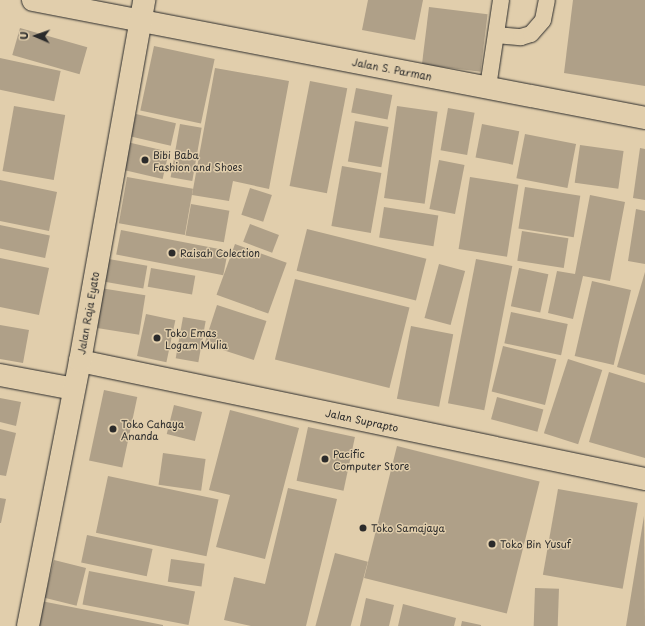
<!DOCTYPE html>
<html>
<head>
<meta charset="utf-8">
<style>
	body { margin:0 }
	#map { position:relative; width:645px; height:626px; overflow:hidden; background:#e1ceac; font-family:"Playpen Sans",sans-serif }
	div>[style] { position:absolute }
	.building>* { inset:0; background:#afa088; transform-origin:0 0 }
	.roads { filter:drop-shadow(0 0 1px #2b2b2b) drop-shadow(0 0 1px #2b2b2b) }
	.lane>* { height:16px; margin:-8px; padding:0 8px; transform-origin:8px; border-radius:8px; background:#e1ceac }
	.street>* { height:22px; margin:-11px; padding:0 11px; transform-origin:11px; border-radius:11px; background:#e1ceac }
	.primary>* { height:22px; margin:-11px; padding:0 11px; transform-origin:11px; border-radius:11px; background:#e1ceac }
	.dots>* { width:11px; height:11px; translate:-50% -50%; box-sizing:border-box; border:2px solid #e1ceac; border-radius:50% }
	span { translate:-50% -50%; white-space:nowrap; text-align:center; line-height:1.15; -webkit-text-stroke:3px #e1ceac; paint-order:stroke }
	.street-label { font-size:10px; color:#2b2b2b }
	.poi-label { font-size:10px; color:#2b2b2b }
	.left { translate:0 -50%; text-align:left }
	.north { position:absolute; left:16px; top:16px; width:40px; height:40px; -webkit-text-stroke:3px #e1ceac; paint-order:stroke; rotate:272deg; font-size:11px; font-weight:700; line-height:16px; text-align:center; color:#2b2b2b }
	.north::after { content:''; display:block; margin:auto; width:14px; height:18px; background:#2b2b2b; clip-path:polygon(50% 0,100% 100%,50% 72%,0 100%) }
</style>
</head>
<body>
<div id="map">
	<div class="building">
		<i style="clip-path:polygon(368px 0,423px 0,415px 40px,362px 30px)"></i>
		<i style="clip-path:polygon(573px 0,645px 0,645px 86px,564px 73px)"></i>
		<i style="left:429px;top:7px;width:59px;height:58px;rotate:7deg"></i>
		<i style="left:20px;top:28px;width:70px;height:28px;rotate:16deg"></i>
		<i style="left:154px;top:46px;width:62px;height:66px;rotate:12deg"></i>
		<i style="left:0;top:58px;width:62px;height:31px;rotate:12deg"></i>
		<i style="clip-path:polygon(215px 68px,289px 81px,269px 189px,233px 181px,229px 201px,192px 195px)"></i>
		<i style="left:310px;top:81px;width:38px;height:107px;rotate:11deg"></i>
		<i style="left:356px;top:88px;width:37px;height:25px;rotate:11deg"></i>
		<i style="left:14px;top:106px;width:52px;height:66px;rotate:10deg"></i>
		<i style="left:397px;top:106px;width:41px;height:93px;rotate:8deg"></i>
		<i style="left:448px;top:108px;width:27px;height:43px;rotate:10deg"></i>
		<i style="left:136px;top:114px;width:41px;height:23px;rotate:13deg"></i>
		<i style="left:355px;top:121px;width:34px;height:41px;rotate:10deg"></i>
		<i style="left:180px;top:124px;width:22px;height:54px;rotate:10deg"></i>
		<i style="left:482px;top:124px;width:38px;height:34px;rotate:11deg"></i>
		<i style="left:525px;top:134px;width:52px;height:45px;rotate:11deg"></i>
		<i style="left:127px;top:142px;width:43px;height:28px;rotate:13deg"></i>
		<i style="left:580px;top:145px;width:44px;height:38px;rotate:8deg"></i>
		<i style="clip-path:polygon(640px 148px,645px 149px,645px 200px,633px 198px)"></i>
		<i style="left:439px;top:160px;width:26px;height:50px;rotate:11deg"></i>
		<i style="left:342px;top:166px;width:40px;height:61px;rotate:10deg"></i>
		<i style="left:127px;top:177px;width:67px;height:47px;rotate:10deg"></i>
		<i style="left:470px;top:177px;width:49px;height:73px;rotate:9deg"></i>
		<i style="clip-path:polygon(0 180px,57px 192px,49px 231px,0 221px)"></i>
		<i style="left:525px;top:187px;width:56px;height:42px;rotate:9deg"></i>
		<i style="left:250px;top:188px;width:23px;height:28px;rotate:18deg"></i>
		<i style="clip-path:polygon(590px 195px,625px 202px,610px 281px,583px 276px,573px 319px,548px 313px,557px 271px,575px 274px)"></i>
		<i style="left:191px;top:204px;width:39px;height:32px;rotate:10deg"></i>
		<i style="left:384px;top:207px;width:55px;height:31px;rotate:9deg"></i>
		<i style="clip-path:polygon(636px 209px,645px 211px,645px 264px,628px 261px)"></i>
		<i style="left:250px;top:224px;width:31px;height:19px;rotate:21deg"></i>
		<i style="left:0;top:225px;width:51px;height:23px;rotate:12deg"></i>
		<i style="left:307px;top:229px;width:123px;height:43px;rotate:14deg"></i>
		<i style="left:121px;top:230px;width:109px;height:25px;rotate:11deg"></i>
		<i style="left:522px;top:231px;width:47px;height:30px;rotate:9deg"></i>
		<i style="left:235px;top:244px;width:55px;height:54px;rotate:20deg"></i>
		<i style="clip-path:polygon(0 258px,49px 268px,39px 315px,0 307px)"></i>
		<i style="left:103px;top:258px;width:45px;height:23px;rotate:10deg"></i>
		<i style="left:476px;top:259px;width:37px;height:147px;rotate:11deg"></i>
		<i style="left:439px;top:264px;width:27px;height:56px;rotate:15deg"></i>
		<i style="left:151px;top:268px;width:45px;height:19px;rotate:10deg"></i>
		<i style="left:519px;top:268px;width:30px;height:39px;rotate:12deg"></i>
		<i style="clip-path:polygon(645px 272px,645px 375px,617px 367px)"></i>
		<i style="left:295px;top:279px;width:118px;height:83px;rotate:14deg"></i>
		<i style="left:592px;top:281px;width:40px;height:77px;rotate:13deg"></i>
		<i style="left:94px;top:287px;width:52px;height:40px;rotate:9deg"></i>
		<i style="left:217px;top:305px;width:52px;height:41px;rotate:18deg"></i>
		<i style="left:511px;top:312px;width:58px;height:32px;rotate:12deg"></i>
		<i style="left:146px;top:314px;width:30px;height:43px;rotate:12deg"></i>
		<i style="left:183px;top:317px;width:23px;height:42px;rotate:10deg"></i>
		<i style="clip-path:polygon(0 325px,29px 330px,23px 363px,0 359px)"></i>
		<i style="left:411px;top:326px;width:43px;height:74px;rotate:11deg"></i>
		<i style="left:503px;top:346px;width:55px;height:47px;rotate:14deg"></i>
		<i style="left:568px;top:359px;width:36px;height:78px;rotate:18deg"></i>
		<i style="clip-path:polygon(609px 372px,645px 383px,645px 458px,589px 442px)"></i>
		<i style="left:104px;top:390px;width:34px;height:72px;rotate:12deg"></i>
		<i style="left:497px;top:397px;width:48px;height:23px;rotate:15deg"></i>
		<i style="clip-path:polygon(0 398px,21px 402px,16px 426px,0 422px)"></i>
		<i style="left:174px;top:405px;width:29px;height:30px;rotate:14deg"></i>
		<i style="clip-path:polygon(230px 410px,299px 428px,265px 559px,216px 547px,230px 495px,209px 490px)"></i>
		<i style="left:308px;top:427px;width:48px;height:55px;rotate:12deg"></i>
		<i style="clip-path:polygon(0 429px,16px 433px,6px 476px,0 475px)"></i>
		<i style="left:397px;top:446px;width:147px;height:136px;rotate:14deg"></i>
		<i style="left:163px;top:453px;width:43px;height:32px;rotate:8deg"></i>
		<i style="left:108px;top:476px;width:113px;height:58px;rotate:12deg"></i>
		<i style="clip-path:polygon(288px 488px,337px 499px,306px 626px,251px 626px,224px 620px,234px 577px,265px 584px)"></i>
		<i style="left:558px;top:489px;width:81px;height:87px;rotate:10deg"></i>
		<i style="clip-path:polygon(0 498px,6px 499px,1px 523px,0 523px)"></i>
		<i style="clip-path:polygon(644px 516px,645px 626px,626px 626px)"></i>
		<i style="left:87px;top:535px;width:67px;height:28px;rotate:12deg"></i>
		<i style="left:335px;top:553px;width:34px;height:76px;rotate:15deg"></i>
		<i style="left:171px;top:559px;width:34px;height:23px;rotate:8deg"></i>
		<i style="left:54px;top:560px;width:33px;height:39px;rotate:14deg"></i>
		<i style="left:89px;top:571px;width:108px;height:34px;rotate:11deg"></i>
		<i style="left:535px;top:588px;width:24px;height:38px;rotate:2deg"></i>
		<i style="clip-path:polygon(366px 598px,394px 605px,389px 626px,360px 626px)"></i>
		<i style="clip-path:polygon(41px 601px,163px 625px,163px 626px,35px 626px)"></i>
		<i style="clip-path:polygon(403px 604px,456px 618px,454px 626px,398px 626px)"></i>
		<i style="clip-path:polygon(462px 621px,481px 625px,481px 626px,461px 626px)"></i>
	</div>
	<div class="roads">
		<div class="lane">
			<i style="left:496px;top:35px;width:25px;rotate:5deg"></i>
			<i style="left:521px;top:37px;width:10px;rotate:-17deg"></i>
			<i style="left:531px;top:34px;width:18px;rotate:-49deg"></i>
			<i style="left:543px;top:20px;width:20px;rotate:-79deg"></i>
			<i style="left:488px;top:87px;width:88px;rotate:-81.5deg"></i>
		</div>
		<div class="street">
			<i style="left:33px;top:0;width:623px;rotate:10.91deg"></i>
			<i style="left:80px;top:361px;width:577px;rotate:11.8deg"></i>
			<i style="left:0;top:375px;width:75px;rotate:10.7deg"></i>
		</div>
		<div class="primary">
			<i style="left:28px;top:626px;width:270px;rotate:-78.9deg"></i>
			<i style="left:80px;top:361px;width:367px;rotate:-79.9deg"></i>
		</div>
	</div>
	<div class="dots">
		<i style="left:145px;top:160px;background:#2b2b2b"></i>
		<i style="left:172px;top:253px;background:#2b2b2b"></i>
		<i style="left:157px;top:338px;background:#2b2b2b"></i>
		<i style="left:113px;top:429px;background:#2b2b2b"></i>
		<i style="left:325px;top:459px;background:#2b2b2b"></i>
		<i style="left:363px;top:528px;background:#2b2b2b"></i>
		<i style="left:492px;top:544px;background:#2b2b2b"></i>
	</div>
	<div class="street-label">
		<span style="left:392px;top:69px;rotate:11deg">Jalan S. Parman</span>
		<span style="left:88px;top:313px;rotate:-80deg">Jalan Raja Eyato</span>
		<span style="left:362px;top:420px;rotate:12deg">Jalan Suprapto</span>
	</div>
	<div class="poi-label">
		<span class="left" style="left:153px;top:160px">Bibi Baba<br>Fashion and Shoes</span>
		<span class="left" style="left:180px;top:253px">Raisah Colection</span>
		<span class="left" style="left:165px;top:338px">Toko Emas<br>Logam Mulia</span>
		<span class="left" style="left:121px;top:429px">Toko Cahaya<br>Ananda</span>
		<span class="left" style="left:333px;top:459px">Pacific<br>Computer Store</span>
		<span class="left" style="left:371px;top:528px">Toko Samajaya</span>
		<span class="left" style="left:500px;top:544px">Toko Bin Yusuf</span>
	</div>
	<div class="north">U</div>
</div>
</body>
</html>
